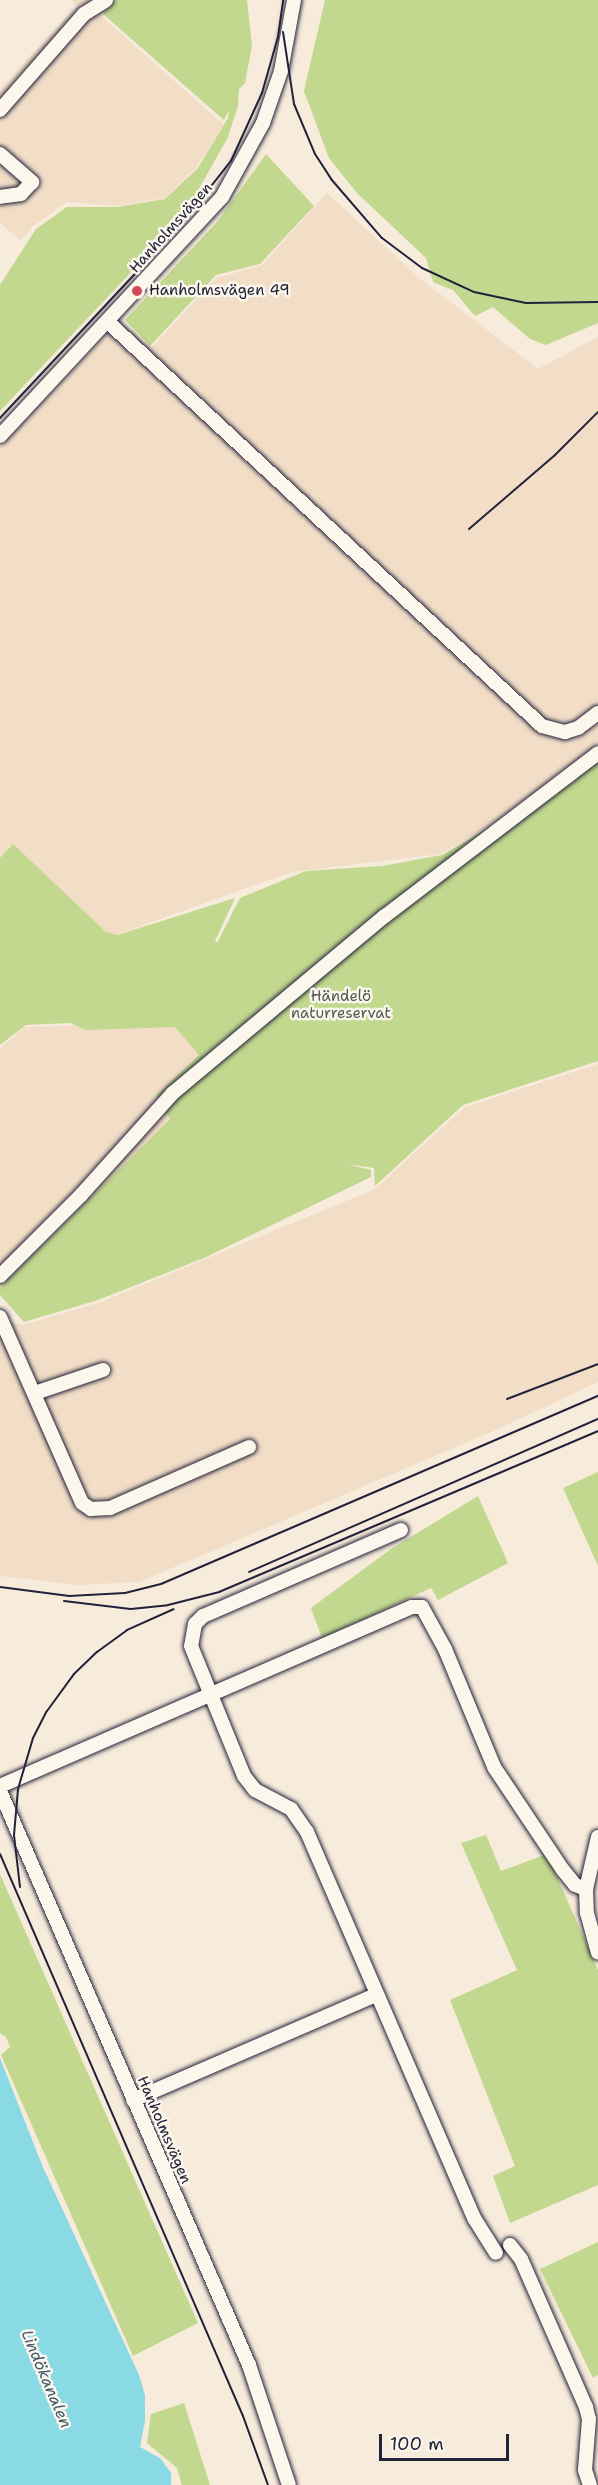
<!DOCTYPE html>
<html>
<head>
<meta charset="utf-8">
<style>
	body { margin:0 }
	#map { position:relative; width:598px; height:2485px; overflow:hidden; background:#f7ebdb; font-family:"Shantell Sans",sans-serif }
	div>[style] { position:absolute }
	.built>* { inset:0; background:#f2ddc7 }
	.green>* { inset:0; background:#c2d88e }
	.water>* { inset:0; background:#8adae6 }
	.roads { filter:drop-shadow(0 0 2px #22223b) drop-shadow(0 0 2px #22223b) }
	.minor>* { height:14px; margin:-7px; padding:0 7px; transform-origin:7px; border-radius:7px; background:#fbf7ec }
	.rail>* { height:2px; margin:-1px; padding:0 1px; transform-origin:1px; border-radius:1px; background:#22223b }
	.dots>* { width:16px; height:16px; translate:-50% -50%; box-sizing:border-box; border:3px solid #fbf7ec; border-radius:50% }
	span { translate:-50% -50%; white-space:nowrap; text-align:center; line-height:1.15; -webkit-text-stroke:5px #fbf7ec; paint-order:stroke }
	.street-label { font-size:15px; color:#22223b }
	.poi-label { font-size:15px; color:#22223b }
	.left { translate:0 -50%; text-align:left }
	.park-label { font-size:15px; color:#525954 }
	.water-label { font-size:16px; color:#41596e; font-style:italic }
	.scale { position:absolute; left:379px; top:2434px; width:130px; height:27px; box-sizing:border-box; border:3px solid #22223b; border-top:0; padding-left:8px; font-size:18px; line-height:21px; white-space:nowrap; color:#22223b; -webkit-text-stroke:4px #fbf7ec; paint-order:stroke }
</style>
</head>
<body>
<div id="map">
	<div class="built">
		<i style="clip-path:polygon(71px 0,114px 0,100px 15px,224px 125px,196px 168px,165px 198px,117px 206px,67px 202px,33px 226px,21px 241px,0 223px,0 90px,77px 6px)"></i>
		<i style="clip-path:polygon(327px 193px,418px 277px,538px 369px,598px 337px,598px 747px,534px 799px,440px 854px,292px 872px,104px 939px,0 869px,0 447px,121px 321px,151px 348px,216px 278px,262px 265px)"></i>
		<i style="clip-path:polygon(177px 1023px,206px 1056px,174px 1119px,0 1293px,0 1048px,25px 1027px)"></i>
		<i style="clip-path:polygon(598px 1064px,598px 1382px,498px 1429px,139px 1582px,78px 1585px,0 1576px,0 1321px,23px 1325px,101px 1302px,375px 1189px,465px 1107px)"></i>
	</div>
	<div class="green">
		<i style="clip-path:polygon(116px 0,247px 0,252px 46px,245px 83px,239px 89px,238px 106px,228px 137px,196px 194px,135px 268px,0 411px,0 285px,36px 229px,67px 207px,117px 207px,165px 199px,198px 168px,228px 118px,229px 110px,224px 120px,103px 14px)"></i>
		<i style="clip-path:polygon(325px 0,598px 0,598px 323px,546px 345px,530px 339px,493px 307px,475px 316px,453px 290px,433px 282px,426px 258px,357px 193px,329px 158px,304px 91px)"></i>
		<i style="clip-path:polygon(266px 154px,314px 206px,260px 264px,216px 275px,150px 346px,125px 320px,217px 222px)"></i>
		<i style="clip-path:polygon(598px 751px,598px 1061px,463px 1105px,375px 1186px,374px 1168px,346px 1164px,371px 1170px,371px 1177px,204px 1258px,98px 1300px,24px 1322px,0 1295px,0 1288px,170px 1119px,156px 1095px,199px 1055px,175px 1027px,86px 1030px,70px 1023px,26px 1025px,0 1045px,0 858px,13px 844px,106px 932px,117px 935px,235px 898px,215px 941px,217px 943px,240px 898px,306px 871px,382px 866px,442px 855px,536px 800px)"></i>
		<i style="clip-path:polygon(598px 1472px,598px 1566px,563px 1488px)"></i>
		<i style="clip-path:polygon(478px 1496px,508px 1563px,438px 1600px,431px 1588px,322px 1638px,311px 1608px,391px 1549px)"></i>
		<i style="clip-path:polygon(486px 1835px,501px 1871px,547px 1854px,598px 1970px,598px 2185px,510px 2223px,493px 2176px,515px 2166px,450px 2000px,517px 1970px,461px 1843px)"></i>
		<i style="clip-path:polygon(0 1874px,198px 2323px,133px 2356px,1px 2055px,10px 2047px,6px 2037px,0 2033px)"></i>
		<i style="clip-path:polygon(598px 2242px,598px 2375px,593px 2378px,540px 2269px)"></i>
		<i style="clip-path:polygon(184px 2403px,210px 2485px,182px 2485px,177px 2468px,147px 2443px,151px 2414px)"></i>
	</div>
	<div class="water">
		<i style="clip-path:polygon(0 2058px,42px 2165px,139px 2375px,145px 2395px,145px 2421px,140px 2447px,160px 2458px,171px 2473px,171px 2485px,0 2485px)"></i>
	</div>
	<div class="roads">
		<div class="minor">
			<i style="left:0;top:110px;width:128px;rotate:-48.8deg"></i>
			<i style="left:84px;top:14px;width:26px;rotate:-32deg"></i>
			<i style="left:0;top:154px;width:43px;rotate:41.2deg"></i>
			<i style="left:32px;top:182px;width:16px;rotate:133deg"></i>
			<i style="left:21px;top:194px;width:21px;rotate:172deg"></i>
			<i style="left:108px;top:322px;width:593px;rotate:42.95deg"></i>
			<i style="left:542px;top:726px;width:24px;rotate:15deg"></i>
			<i style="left:565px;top:732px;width:14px;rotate:-17deg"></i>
			<i style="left:578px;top:728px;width:25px;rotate:-37deg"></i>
			<i style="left:0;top:436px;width:326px;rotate:-47.1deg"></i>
			<i style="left:222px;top:197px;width:85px;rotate:-61deg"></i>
			<i style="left:263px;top:123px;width:55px;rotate:-70.9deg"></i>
			<i style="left:281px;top:71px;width:72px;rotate:-79.6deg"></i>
			<i style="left:0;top:1276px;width:115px;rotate:-45deg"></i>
			<i style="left:81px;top:1195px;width:137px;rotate:-48deg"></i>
			<i style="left:173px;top:1093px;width:276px;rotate:-39.9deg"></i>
			<i style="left:385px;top:916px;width:268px;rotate:-37.4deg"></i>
			<i style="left:0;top:1317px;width:203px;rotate:66.2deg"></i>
			<i style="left:82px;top:1503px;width:11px;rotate:34deg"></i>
			<i style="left:91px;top:1509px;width:19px;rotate:-3deg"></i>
			<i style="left:110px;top:1508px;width:152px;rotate:-23.7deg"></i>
			<i style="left:35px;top:1393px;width:72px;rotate:-18.7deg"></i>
			<i style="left:401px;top:1530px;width:216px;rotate:156.5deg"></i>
			<i style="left:203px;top:1616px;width:11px;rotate:135deg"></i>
			<i style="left:195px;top:1624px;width:22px;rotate:100deg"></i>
			<i style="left:191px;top:1646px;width:140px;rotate:67.8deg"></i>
			<i style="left:244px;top:1776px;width:18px;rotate:52deg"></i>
			<i style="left:255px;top:1790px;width:41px;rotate:27.8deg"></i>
			<i style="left:291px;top:1809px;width:28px;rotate:55deg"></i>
			<i style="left:307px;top:1832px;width:421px;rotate:66.6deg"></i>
			<i style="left:474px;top:2218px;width:41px;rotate:57.8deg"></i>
			<i style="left:0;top:1786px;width:449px;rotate:-23.5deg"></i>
			<i style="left:412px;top:1607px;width:10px"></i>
			<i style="left:422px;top:1607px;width:48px;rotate:61.3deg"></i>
			<i style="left:445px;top:1649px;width:128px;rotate:67.4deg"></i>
			<i style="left:494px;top:1767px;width:124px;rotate:56.2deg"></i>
			<i style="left:563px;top:1870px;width:19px;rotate:51deg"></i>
			<i style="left:575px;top:1885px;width:12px;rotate:20deg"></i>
			<i style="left:0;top:1791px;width:626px;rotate:66.55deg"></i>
			<i style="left:249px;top:2365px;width:126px;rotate:71.6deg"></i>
			<i style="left:598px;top:1837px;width:53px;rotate:103deg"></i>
			<i style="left:586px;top:1889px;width:24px;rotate:88deg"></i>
			<i style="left:587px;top:1913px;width:41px;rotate:74.6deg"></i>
			<i style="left:133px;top:2100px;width:265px;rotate:-23.4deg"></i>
			<i style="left:510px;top:2245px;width:18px;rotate:52deg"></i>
			<i style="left:521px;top:2259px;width:162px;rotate:66.3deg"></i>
			<i style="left:586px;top:2407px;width:12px;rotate:76deg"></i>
			<i style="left:589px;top:2419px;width:51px;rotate:94.5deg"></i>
			<i style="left:585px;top:2470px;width:16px;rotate:72deg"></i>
		</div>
	</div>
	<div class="rail">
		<i style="left:283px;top:32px;width:73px;rotate:81.3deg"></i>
		<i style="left:294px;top:104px;width:54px;rotate:67.2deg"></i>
		<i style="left:315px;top:154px;width:30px;rotate:57deg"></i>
		<i style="left:331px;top:179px;width:78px;rotate:49.2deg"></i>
		<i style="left:382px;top:238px;width:50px;rotate:36.9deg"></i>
		<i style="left:422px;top:268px;width:57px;rotate:24.8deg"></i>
		<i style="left:474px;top:292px;width:53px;rotate:11.9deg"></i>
		<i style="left:526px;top:303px;width:72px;rotate:-0.8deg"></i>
		<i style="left:0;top:418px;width:262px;rotate:-46.9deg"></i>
		<i style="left:179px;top:227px;width:84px;rotate:-51.8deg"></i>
		<i style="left:231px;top:161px;width:75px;rotate:-65.5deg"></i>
		<i style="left:262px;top:93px;width:58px;rotate:-74.1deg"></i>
		<i style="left:278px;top:37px;width:37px;rotate:-82deg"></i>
		<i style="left:469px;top:529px;width:112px;rotate:-40.7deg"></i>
		<i style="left:554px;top:456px;width:62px;rotate:-45deg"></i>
		<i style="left:507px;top:1399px;width:97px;rotate:-21deg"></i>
		<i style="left:249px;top:1572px;width:381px;rotate:-23.7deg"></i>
		<i style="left:0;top:1587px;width:70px;rotate:7.4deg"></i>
		<i style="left:69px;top:1596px;width:56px;rotate:-3.1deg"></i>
		<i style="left:125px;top:1593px;width:37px;rotate:-14deg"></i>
		<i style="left:161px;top:1584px;width:476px;rotate:-23.3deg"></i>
		<i style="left:64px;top:1601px;width:67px;rotate:6.8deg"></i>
		<i style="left:131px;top:1609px;width:37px;rotate:-6deg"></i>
		<i style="left:168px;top:1605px;width:53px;rotate:-14.3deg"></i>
		<i style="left:219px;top:1592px;width:412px;rotate:-23deg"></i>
		<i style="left:0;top:1854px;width:612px;rotate:66.62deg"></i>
		<i style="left:243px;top:2416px;width:73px;rotate:70.1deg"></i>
		<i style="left:20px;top:1887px;width:52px;rotate:-96.6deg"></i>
		<i style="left:14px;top:1835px;width:46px;rotate:-85deg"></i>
		<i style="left:18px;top:1789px;width:53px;rotate:-73.6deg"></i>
		<i style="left:33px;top:1738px;width:30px;rotate:-63deg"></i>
		<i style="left:47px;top:1711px;width:46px;rotate:-53.9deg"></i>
		<i style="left:74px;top:1674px;width:32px;rotate:-44deg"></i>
		<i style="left:97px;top:1652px;width:37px;rotate:-36deg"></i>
		<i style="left:127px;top:1630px;width:51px;rotate:-24.1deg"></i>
	</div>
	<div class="dots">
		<i style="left:137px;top:291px;background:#d1495b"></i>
	</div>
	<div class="street-label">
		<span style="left:171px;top:228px;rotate:-48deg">Hanholmsvägen</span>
		<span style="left:164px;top:2130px;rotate:67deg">Hanholmsvägen</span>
	</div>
	<div class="poi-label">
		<span class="left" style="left:149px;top:291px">Hanholmsvägen 49</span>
	</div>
	<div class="park-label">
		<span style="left:341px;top:1005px">Händelö<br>naturreservat</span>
	</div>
	<div class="water-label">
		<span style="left:46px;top:2379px;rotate:67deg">Lindökanalen</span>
	</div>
	<div class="scale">100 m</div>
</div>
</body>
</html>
